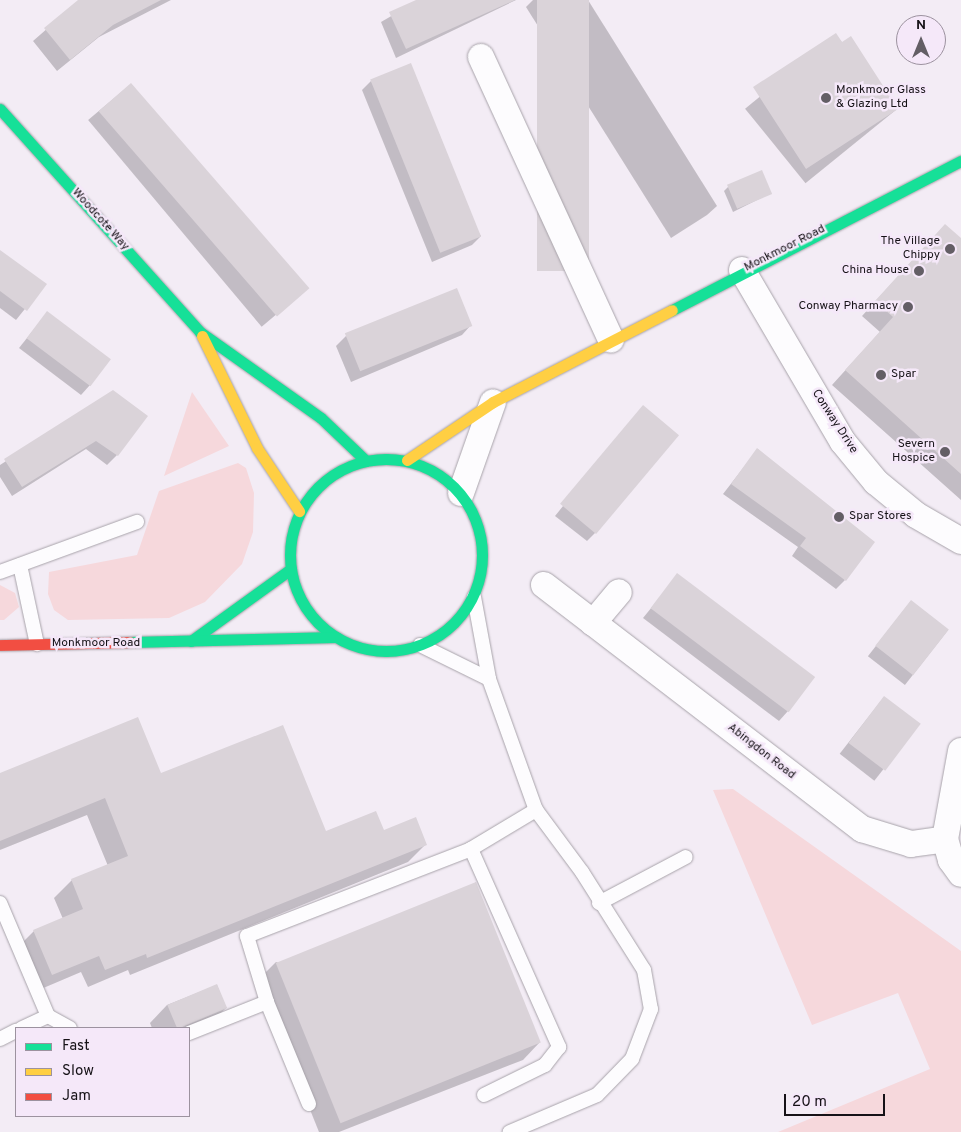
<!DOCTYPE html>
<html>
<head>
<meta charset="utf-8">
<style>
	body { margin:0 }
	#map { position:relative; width:961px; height:1132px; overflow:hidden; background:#f3ecf5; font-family:Overpass,sans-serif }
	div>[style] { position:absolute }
	.green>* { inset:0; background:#f6d8dc }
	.shadow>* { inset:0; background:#0003; transform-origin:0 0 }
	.building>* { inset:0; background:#dad3d9; transform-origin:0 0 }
	.roads { filter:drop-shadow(0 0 1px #a8a3aa) drop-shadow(0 0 1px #a8a3aa) }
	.lane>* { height:14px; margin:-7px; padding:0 7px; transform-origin:7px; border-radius:7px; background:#fdfcfe }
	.street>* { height:26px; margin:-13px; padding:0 13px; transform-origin:13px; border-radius:13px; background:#fdfcfe }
	.fast>* { height:11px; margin:-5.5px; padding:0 5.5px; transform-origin:5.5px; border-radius:5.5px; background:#16e098 }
	.fast>.ring { margin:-5.5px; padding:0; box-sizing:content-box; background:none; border:11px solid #16e098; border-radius:50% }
	.slow>* { height:11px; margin:-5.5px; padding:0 5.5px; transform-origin:5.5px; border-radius:5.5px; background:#ffcf43 }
	.jam>* { height:11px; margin:-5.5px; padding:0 5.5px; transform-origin:5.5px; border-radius:5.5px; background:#f24e42 }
	.dots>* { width:14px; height:14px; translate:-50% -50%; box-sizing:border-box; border:2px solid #f5e8f9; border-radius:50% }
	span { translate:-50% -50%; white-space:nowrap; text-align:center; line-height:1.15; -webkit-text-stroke:5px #f5e8f9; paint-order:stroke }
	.poi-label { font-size:12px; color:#161217 }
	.left { translate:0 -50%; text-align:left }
	.right { translate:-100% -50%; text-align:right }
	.street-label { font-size:12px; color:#161217 }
	.legend { position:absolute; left:15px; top:1027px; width:175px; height:90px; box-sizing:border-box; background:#f5e8f9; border:1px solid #9c929f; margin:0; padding:6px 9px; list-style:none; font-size:15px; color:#161217 }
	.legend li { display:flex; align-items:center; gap:10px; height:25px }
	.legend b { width:25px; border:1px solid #9c929f }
	.north { position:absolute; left:896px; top:15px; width:50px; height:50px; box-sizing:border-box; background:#f5e8f9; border:1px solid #9c929f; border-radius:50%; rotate:0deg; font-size:14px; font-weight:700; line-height:20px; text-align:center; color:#161217 }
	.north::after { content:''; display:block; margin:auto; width:18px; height:22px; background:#635e65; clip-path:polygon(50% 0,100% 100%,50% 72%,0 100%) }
	.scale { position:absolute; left:784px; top:1094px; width:101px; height:22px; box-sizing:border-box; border:2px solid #161217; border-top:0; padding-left:6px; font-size:15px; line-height:18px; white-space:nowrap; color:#161217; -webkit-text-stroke:4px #f5e8f9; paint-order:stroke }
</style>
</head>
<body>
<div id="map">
	<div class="green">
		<i style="clip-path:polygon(192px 392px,229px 446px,164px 476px)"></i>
		<i style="clip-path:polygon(238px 463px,246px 468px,254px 493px,253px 532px,242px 564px,205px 602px,169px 618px,68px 620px,54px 610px,48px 594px,49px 572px,137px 555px,159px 491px)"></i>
		<i style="clip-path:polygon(0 585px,15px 593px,19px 607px,4px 620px,0 620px)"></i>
		<i style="clip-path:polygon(733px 789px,961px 951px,961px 1132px,778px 1132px,930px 1069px,898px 993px,812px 1025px,713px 790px)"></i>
	</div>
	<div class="shadow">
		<i style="clip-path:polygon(80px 0,171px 0,99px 37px,57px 71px,33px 41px)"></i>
		<i style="clip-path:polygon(419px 0,516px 0,396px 58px,381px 22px)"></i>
		<i style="clip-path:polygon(533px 0,588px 0,717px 206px,707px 215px,671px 238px,526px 7px)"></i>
		<i style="left:836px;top:35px;width:96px;height:117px;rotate:51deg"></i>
		<i style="clip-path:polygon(371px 81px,481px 236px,472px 245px,432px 262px,362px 90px)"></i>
		<i style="left:131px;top:84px;width:270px;height:56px;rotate:50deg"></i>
		<i style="clip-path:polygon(728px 187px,771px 193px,733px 212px,724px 191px)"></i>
		<i style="clip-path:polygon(945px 225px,961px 240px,961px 500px,832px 385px,880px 332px,862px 316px)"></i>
		<i style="clip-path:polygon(0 251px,45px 284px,16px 320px,0 308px)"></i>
		<i style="clip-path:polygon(47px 313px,90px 385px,81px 395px,19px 348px)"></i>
		<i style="clip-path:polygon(471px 325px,462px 335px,351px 382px,336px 346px,346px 336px)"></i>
		<i style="clip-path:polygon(113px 392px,146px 416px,117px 455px,107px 465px,86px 449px,12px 496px,0 477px,0 465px)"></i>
		<i style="clip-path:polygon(643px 407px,596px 532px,587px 541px,555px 516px)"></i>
		<i style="clip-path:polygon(758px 449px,845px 580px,836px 589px,792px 556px,798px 547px,723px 494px)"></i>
		<i style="clip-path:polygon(678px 575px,788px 711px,779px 721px,643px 618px)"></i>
		<i style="left:911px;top:601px;width:47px;height:70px;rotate:38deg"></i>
		<i style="left:884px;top:697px;width:44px;height:72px;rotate:38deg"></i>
		<i style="clip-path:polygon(0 775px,161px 775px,326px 833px,383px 831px,426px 844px,408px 862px,130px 975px,128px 970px,88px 987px,81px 972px,34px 992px,17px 948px,34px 931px,63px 919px,54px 898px,72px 880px,108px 866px,87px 815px,0 850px)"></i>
		<i style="clip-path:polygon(276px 962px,540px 1042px,523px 1060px,339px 1132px,319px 1132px,258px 980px)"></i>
		<i style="clip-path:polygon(217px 985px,226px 1008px,208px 1026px,152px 1028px,150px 1023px,167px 1005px)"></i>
	</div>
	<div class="building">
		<i style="clip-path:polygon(78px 0,161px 0,113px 25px,70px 60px,44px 28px)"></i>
		<i style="clip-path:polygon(416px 0,515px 0,406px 49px,389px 12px)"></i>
		<i style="left:537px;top:0;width:52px;height:271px"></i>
		<i style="clip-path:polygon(836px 33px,842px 42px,851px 36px,898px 109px,806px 169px,753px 87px)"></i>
		<i style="left:411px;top:63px;width:187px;height:44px;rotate:68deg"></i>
		<i style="left:131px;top:83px;width:272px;height:43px;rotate:49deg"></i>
		<i style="left:762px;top:170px;width:26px;height:38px;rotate:67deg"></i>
		<i style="clip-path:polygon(945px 224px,961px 238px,961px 474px,845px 370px,893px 317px,875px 301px)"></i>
		<i style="clip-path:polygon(0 250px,47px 284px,27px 311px,0 291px)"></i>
		<i style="left:457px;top:288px;width:41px;height:121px;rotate:68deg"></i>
		<i style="left:47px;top:311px;width:80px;height:34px;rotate:37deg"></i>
		<i style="clip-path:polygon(113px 390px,148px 416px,118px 456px,96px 441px,22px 487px,4px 459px)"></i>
		<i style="left:643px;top:405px;width:47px;height:129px;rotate:40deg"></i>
		<i style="clip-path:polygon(757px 448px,875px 542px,846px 581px,800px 546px,806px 538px,731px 484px)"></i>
		<i style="left:677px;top:573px;width:173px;height:44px;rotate:37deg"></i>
		<i style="left:911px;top:600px;width:48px;height:58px;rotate:38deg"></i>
		<i style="left:884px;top:696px;width:46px;height:59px;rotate:37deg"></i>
		<i style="clip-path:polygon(138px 717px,161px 773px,283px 725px,326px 831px,376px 811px,384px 830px,416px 817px,427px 845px,147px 958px,146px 954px,105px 970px,99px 956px,52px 975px,33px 930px,83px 909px,71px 879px,128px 856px,105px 798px,0 841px,0 773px)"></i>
		<i style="left:476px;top:882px;width:173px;height:216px;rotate:68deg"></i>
		<i style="left:217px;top:984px;width:26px;height:54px;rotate:67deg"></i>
	</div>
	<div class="roads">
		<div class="lane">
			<i style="left:20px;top:565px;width:81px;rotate:77.9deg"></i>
			<i style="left:0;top:572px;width:146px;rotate:-20.1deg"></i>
			<i style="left:474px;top:597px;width:83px;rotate:79.6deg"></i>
			<i style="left:489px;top:679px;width:139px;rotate:70.3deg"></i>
			<i style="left:536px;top:810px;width:77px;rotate:53.4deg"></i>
			<i style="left:582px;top:872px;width:116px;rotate:57.7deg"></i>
			<i style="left:644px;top:970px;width:40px;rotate:80deg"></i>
			<i style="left:651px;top:1009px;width:53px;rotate:110.8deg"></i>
			<i style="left:632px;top:1059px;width:50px;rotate:134.2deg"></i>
			<i style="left:597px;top:1095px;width:95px;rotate:157deg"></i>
			<i style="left:420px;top:645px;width:77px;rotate:26.2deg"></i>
			<i style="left:471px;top:849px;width:217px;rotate:66deg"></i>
			<i style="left:559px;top:1047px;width:23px;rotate:128deg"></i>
			<i style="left:545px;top:1065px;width:68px;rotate:153.8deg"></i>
			<i style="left:0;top:903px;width:123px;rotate:67deg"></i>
			<i style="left:48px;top:1016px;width:29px;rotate:155deg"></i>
			<i style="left:599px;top:903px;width:98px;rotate:-27.9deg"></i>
			<i style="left:48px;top:1016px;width:25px;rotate:29deg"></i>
			<i style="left:189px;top:1033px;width:84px;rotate:-21.7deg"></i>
			<i style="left:0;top:1039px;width:18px;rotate:-27deg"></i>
			<i style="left:309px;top:1104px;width:110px;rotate:-112.4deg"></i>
			<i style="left:267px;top:1002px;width:69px;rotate:-106.9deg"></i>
			<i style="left:247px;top:936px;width:240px;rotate:-21.2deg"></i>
			<i style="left:471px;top:849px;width:76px;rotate:-31deg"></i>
		</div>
		<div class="street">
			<i style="left:481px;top:57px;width:311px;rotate:65.3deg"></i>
			<i style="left:742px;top:270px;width:199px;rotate:59.6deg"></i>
			<i style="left:843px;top:442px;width:52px;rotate:50.5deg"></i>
			<i style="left:876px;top:482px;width:52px;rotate:39.5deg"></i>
			<i style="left:916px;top:515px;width:52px;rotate:30deg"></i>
			<i style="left:461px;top:493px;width:96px;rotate:-70.6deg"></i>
			<i style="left:544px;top:585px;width:401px;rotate:37.5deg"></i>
			<i style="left:862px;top:829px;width:51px;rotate:17deg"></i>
			<i style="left:911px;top:844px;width:34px;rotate:-8deg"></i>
			<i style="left:593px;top:623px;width:40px;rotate:-50deg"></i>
			<i style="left:961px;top:751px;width:89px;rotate:100.3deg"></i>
			<i style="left:945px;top:839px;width:22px;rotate:74deg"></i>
			<i style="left:951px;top:860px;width:17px;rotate:54deg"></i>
		</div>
		<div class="fast">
			<i style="left:0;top:109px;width:300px;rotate:48.1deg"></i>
			<i style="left:200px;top:332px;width:148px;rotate:35.4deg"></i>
			<i style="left:321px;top:418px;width:62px;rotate:43.7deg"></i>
			<i style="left:672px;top:310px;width:325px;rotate:-27.3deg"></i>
			<i class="ring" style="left:290px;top:459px;width:181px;height:181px"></i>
			<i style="left:191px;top:641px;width:123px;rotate:-35.8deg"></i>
			<i style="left:130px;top:642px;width:206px;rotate:-1.4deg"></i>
		</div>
		<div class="slow">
			<i style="left:202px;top:336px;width:125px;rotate:63.8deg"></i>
			<i style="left:257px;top:448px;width:76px;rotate:56.3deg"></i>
			<i style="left:407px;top:460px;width:104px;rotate:-34deg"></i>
			<i style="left:493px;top:402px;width:201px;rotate:-27.2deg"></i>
		</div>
		<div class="jam">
			<i style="left:0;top:645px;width:130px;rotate:-1.3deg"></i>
		</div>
	</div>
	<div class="dots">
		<i style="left:826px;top:98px;background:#635e65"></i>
		<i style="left:950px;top:249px;background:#635e65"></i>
		<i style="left:919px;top:271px;background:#635e65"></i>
		<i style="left:908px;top:307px;background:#635e65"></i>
		<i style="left:881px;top:375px;background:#635e65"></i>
		<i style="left:945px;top:452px;background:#635e65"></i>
		<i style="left:839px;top:517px;background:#635e65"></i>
	</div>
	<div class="poi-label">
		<span class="left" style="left:836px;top:98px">Monkmoor Glass<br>&amp; Glazing Ltd</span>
		<span class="right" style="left:940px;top:249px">The Village<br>Chippy</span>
		<span class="right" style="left:909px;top:271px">China House</span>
		<span class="right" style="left:898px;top:307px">Conway Pharmacy</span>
		<span class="left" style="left:891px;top:375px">Spar</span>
		<span class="right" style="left:935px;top:452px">Severn<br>Hospice</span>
		<span class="left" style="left:849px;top:517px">Spar Stores</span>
	</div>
	<div class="street-label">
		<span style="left:100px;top:220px;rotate:48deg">Woodcote Way</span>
		<span style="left:785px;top:249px;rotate:-27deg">Monkmoor Road</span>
		<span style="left:834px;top:422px;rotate:57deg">Conway Drive</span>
		<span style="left:96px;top:644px">Monkmoor Road</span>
		<span style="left:761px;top:752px;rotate:38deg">Abingdon Road</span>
	</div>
	<ul class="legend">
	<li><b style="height:6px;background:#16e098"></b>Fast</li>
	<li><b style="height:6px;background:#ffcf43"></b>Slow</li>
	<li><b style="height:6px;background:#f24e42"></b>Jam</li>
	</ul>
	<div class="north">N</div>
	<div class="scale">20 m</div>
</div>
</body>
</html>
